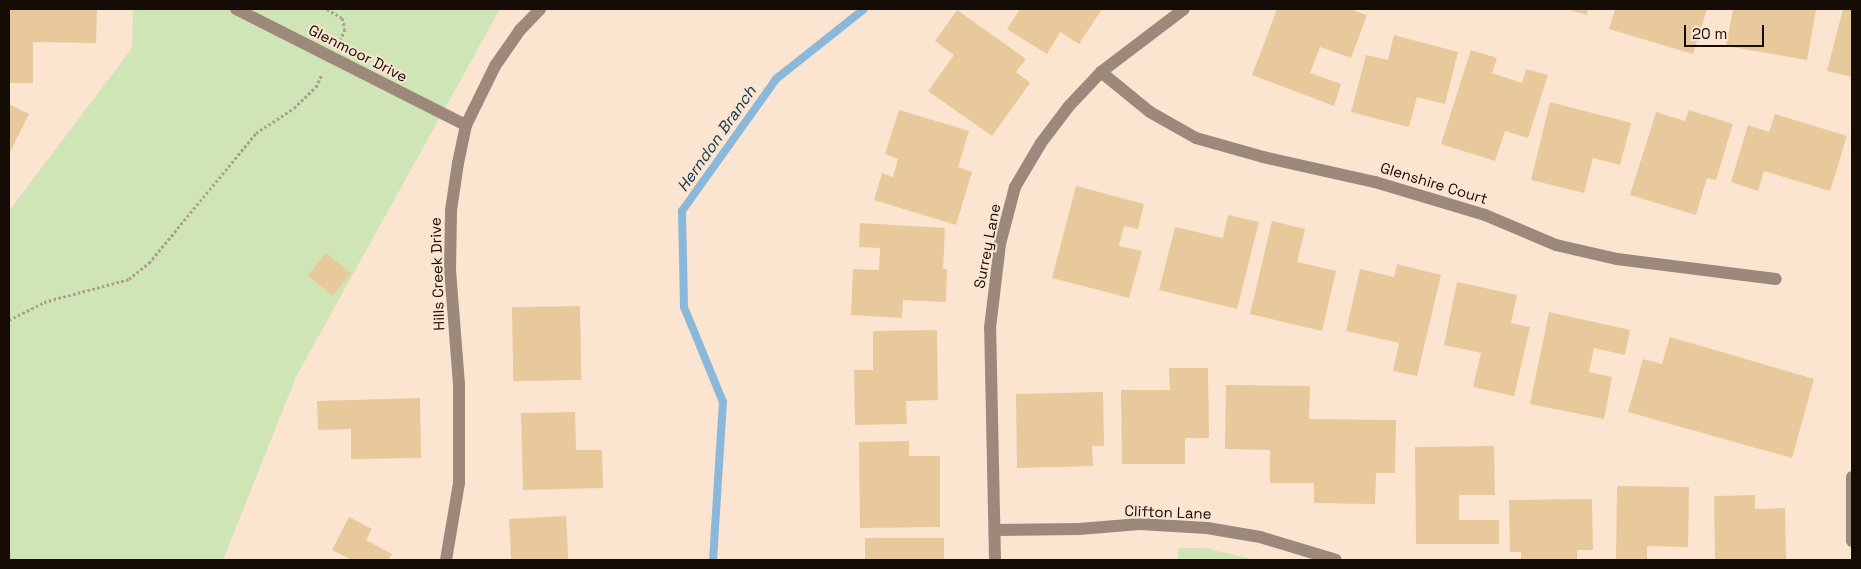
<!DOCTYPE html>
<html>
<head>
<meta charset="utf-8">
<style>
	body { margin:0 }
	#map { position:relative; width:1861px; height:569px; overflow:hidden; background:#fbe5d1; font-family:"Space Grotesk",sans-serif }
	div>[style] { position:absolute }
	.green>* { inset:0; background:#cfe5b5 }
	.stream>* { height:8px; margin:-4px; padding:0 4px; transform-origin:4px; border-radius:4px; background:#8ab8da }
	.building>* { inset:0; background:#e7c99b; transform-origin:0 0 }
	.path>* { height:3px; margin-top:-1.5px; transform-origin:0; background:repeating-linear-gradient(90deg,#ae9c8c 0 2.5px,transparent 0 5px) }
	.minor>* { height:12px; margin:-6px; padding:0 6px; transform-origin:6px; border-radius:6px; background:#9d897b }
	span { translate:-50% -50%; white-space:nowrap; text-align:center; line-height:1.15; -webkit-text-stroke:4px #fbe5d1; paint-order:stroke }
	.street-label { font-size:15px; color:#150c05 }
	.water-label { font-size:16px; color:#10364e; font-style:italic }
	.frame { position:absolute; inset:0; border:10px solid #150c05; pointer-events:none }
	.scale { position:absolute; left:1684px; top:25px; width:80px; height:22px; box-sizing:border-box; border:2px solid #150c05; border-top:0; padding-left:6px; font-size:15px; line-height:18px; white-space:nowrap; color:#150c05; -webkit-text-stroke:4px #fbe5d1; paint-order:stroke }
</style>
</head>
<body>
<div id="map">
	<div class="green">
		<i style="clip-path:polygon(133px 9px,500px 9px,296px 377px,223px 560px,9px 560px,9px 211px,132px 48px)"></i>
		<i style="clip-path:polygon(1178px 548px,1205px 548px,1256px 560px,1178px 560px)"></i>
	</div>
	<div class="stream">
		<i style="left:713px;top:560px;width:158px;rotate:-86.4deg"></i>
		<i style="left:723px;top:402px;width:103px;rotate:-112.3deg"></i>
		<i style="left:684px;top:307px;width:96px;rotate:-91.2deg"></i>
		<i style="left:682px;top:211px;width:162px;rotate:-54.5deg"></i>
		<i style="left:776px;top:79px;width:112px;rotate:-38.5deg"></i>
	</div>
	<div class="building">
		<i style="clip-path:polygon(9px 9px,97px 9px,96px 43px,33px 42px,33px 83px,9px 83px)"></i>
		<i style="clip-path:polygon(1020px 9px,1102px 9px,1079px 44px,1060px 32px,1047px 54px,1007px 29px)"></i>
		<i style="clip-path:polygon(1277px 9px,1349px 9px,1367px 15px,1351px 58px,1320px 47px,1310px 73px,1341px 84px,1334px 106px,1252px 75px)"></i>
		<i style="clip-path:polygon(1566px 9px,1588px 9px,1587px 15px)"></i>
		<i style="clip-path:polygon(1615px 9px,1707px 9px,1693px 54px,1609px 29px)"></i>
		<i style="clip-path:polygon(1733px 9px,1816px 10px,1807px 60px,1726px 46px)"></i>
		<i style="clip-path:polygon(1843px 9px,1852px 9px,1852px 77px,1827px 71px)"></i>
		<i style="clip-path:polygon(957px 10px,1026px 59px,1016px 72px,1030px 83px,992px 136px,928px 91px,954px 55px,935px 41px)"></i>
		<i style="clip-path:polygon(1394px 35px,1458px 52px,1445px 104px,1417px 97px,1409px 127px,1351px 112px,1366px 55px,1388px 60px)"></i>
		<i style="clip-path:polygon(1471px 50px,1497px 58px,1492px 73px,1522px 83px,1526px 69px,1548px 75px,1528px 138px,1505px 131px,1495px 161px,1441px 144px)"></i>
		<i style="clip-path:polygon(1550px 102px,1631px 123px,1620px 165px,1593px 158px,1584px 193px,1531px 180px)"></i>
		<i style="clip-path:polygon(9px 104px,29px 114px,9px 154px)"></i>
		<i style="clip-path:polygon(899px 110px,969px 131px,958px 167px,972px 172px,956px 225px,874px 200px,882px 173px,893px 177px,898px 159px,885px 154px)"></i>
		<i style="clip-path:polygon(1689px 110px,1733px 124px,1716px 180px,1707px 178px,1696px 215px,1630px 195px,1656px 112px,1685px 121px)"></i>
		<i style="clip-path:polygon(1775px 114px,1847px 136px,1830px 191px,1764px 171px,1758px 191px,1731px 182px,1748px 125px,1769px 132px)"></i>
		<i style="clip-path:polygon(1076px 186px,1144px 204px,1138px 229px,1124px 226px,1119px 246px,1142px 251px,1129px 298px,1052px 278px)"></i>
		<i style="clip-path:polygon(1228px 215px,1259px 222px,1237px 309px,1159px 290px,1175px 227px,1223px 238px)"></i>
		<i style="clip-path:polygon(1272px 221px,1305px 229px,1297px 262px,1336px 271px,1322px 331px,1250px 314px)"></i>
		<i style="clip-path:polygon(860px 223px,945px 228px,943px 269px,947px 269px,946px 302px,903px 300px,902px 318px,851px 315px,853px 269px,879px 270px,880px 248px,859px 247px)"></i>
		<i style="left:326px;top:253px;width:32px;height:29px;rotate:39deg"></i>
		<i style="clip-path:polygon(1397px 264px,1441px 275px,1417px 376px,1393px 371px,1399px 343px,1346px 331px,1360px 269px,1394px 277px)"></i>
		<i style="clip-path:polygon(1457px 282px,1517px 295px,1511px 323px,1530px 327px,1514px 396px,1473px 387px,1481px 353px,1444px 345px)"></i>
		<i style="left:580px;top:306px;width:74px;height:68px;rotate:89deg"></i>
		<i style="clip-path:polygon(1549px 312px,1630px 330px,1625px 355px,1594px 348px,1589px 372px,1612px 377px,1604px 419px,1530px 404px)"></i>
		<i style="clip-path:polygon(937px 330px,938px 400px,906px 401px,907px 424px,855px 425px,854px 370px,873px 370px,873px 331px)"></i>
		<i style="clip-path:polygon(1670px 337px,1814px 379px,1792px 458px,1628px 412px,1643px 359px,1662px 364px)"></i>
		<i style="clip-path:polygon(1169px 368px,1208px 368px,1209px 438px,1185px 438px,1185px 464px,1122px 464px,1121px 390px,1170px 390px)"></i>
		<i style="clip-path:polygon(1226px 385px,1310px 386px,1309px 419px,1396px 420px,1395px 473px,1376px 473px,1375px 504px,1314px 503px,1314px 483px,1270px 483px,1270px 450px,1225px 449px)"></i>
		<i style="clip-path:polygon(1103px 392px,1104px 446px,1092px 446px,1093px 466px,1017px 468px,1016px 394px)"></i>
		<i style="clip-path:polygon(420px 398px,421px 458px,351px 459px,351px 429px,318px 430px,317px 401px)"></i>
		<i style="clip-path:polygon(575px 412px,576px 450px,602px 450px,603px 488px,523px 490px,521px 413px)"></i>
		<i style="clip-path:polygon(909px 441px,909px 456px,940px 456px,940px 527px,860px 528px,859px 442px)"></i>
		<i style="clip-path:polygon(1494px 446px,1495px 495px,1459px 495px,1459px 520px,1499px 520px,1499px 544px,1416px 544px,1415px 447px)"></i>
		<i style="clip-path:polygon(1617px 486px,1689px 487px,1688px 547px,1647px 546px,1647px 560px,1616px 560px)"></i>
		<i style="clip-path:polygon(1755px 495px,1755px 509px,1785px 508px,1786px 560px,1715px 560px,1714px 496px)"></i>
		<i style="clip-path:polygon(1592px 499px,1593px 550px,1577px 550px,1577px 560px,1521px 560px,1521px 552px,1510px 552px,1509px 500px)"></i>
		<i style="left:566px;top:516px;width:44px;height:57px;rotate:87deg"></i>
		<i style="clip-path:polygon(349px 517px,372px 529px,366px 540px,392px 554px,388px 560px,352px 560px,332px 550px)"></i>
		<i style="left:944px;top:538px;width:22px;height:79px;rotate:90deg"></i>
	</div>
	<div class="path">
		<i style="left:327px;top:9px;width:17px;rotate:31deg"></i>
		<i style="left:342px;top:18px;width:11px;rotate:75deg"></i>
		<i style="left:345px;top:29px;width:12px;rotate:114deg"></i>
		<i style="left:9px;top:320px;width:39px;rotate:-27deg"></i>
		<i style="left:44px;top:302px;width:88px;rotate:-15.1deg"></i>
		<i style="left:129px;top:279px;width:26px;rotate:-39deg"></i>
		<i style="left:149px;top:263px;width:168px;rotate:-50.5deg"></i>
		<i style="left:256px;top:133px;width:45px;rotate:-33.3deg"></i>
		<i style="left:294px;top:108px;width:30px;rotate:-44deg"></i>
		<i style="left:316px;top:87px;width:14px;rotate:-65deg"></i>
	</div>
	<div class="minor">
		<i style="left:236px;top:9px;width:258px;rotate:26.8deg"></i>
		<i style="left:1101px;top:72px;width:63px;rotate:39.2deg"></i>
		<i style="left:1150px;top:112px;width:53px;rotate:29.5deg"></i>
		<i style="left:1196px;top:138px;width:70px;rotate:15.8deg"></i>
		<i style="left:1263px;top:157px;width:115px;rotate:12.6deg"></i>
		<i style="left:1375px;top:182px;width:115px;rotate:16.7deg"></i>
		<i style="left:1485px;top:215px;width:77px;rotate:22.9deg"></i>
		<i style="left:1556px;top:245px;width:63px;rotate:12.9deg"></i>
		<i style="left:1617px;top:259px;width:160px;rotate:7.2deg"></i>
		<i style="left:1852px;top:477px;width:64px;rotate:90deg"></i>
		<i style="left:995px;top:530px;width:84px;rotate:-0.7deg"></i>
		<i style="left:1079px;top:529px;width:61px;rotate:-4.7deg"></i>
		<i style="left:1140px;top:524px;width:67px;rotate:3.4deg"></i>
		<i style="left:1207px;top:528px;width:54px;rotate:9.6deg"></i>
		<i style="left:1260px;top:537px;width:79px;rotate:16.8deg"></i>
		<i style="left:446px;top:560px;width:78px;rotate:-80.4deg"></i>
		<i style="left:459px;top:483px;width:99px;rotate:-90deg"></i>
		<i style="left:459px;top:384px;width:114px;rotate:-94.5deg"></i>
		<i style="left:450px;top:270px;width:60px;rotate:-89deg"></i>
		<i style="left:451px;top:210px;width:48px;rotate:-81.5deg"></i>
		<i style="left:458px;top:163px;width:39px;rotate:-78deg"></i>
		<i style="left:466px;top:125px;width:66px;rotate:-63.8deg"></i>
		<i style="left:495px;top:66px;width:44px;rotate:-55.2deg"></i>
		<i style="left:520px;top:30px;width:29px;rotate:-46deg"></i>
		<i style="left:995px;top:560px;width:232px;rotate:-91.2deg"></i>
		<i style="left:990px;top:328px;width:85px;rotate:-83.2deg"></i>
		<i style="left:1000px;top:244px;width:59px;rotate:-75.3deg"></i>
		<i style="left:1015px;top:187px;width:51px;rotate:-59.4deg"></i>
		<i style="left:1041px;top:143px;width:46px;rotate:-52.9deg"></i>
		<i style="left:1069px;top:106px;width:47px;rotate:-46.7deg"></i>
		<i style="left:1101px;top:72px;width:104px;rotate:-37.2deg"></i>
	</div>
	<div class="street-label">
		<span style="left:358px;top:53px;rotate:27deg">Glenmoor Drive</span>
		<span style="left:1434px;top:183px;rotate:17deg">Glenshire Court</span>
		<span style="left:987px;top:246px;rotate:-79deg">Surrey Lane</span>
		<span style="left:437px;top:274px;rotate:-92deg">Hills Creek Drive</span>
		<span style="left:1168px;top:512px;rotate:2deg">Clifton Lane</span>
	</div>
	<div class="water-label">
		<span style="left:717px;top:139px;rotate:-55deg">Herndon Branch</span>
	</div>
	<div class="frame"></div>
	<div class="scale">20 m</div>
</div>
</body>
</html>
